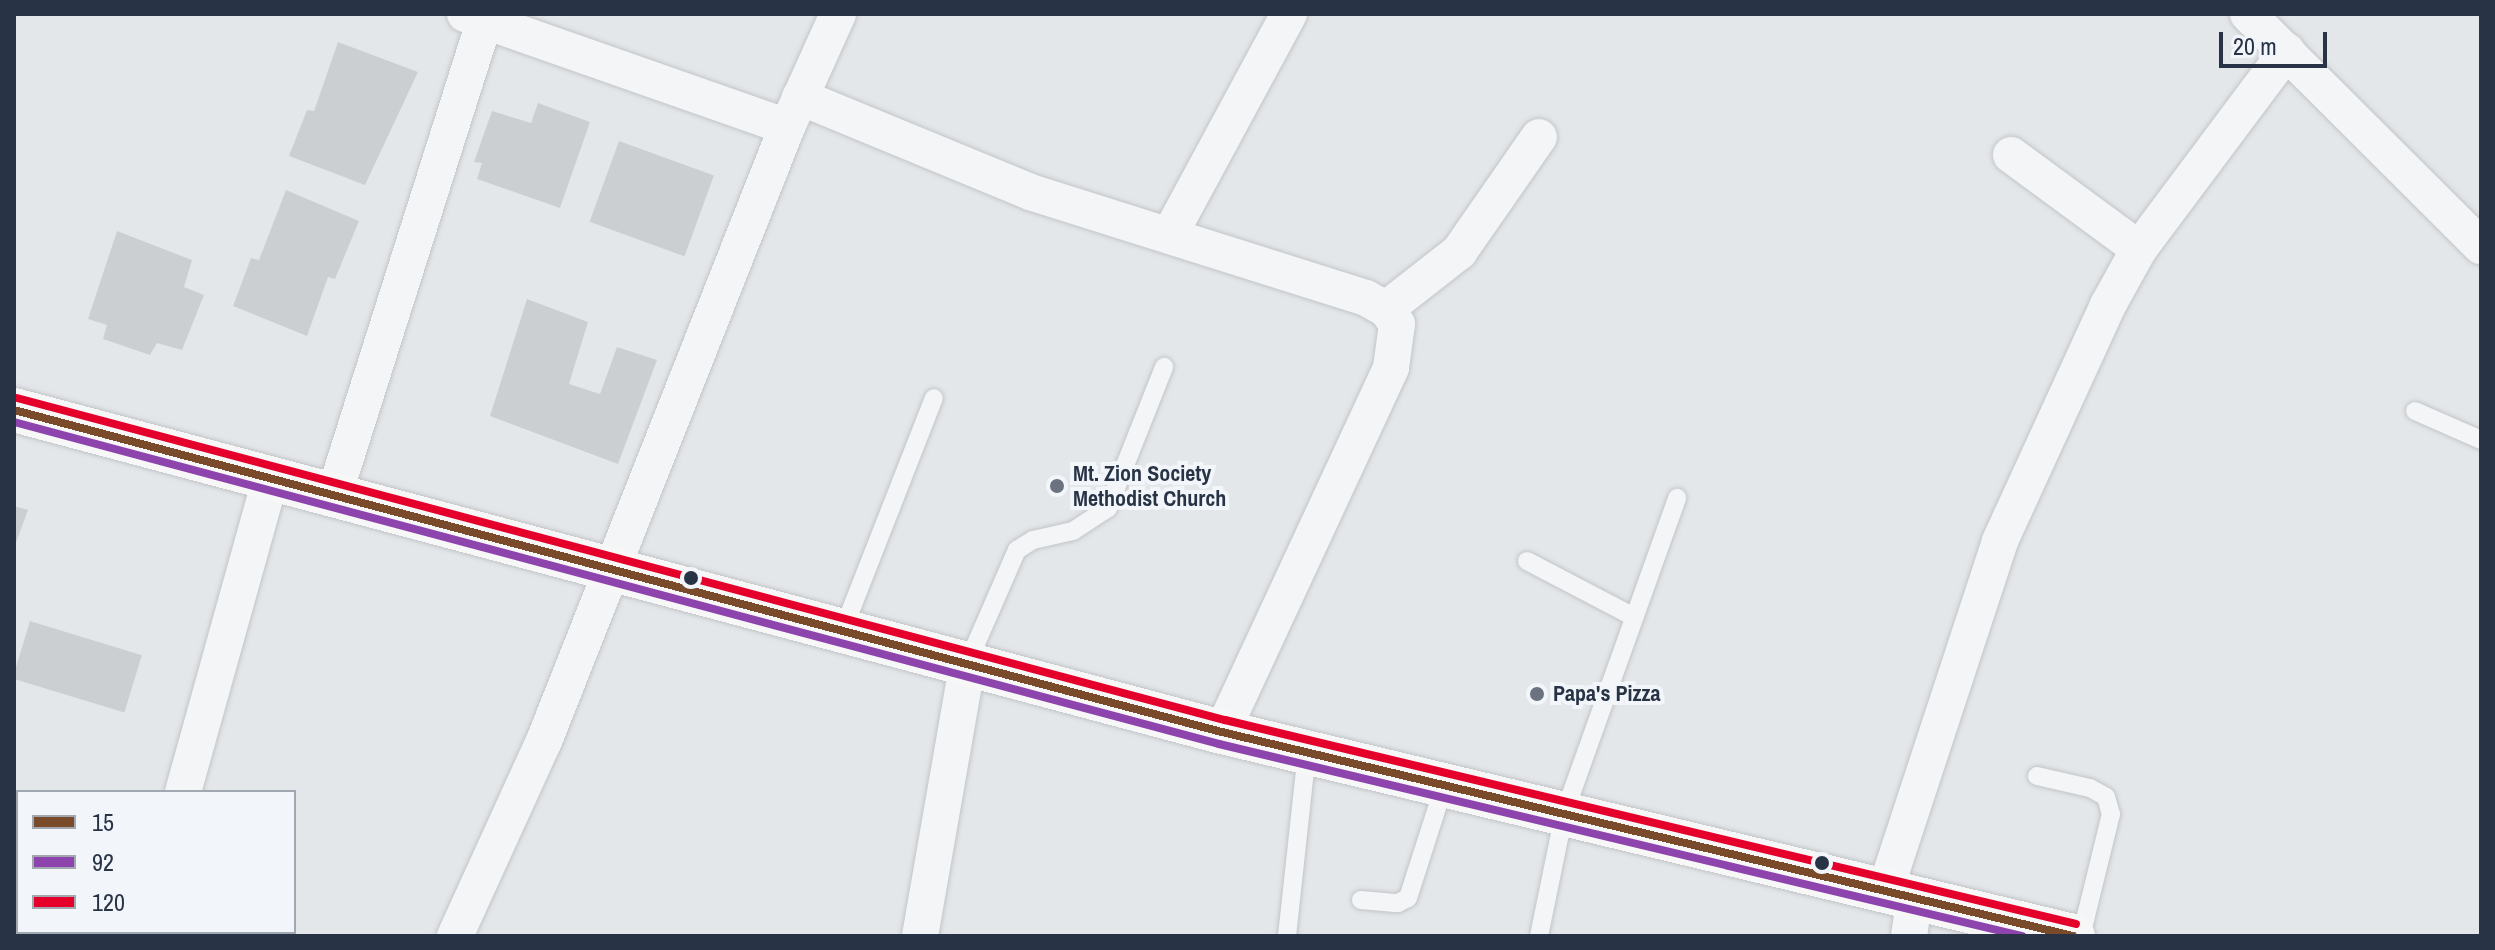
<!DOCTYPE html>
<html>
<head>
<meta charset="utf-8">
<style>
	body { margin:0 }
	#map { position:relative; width:2495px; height:950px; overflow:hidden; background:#e4e7ea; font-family:"Archivo Narrow",sans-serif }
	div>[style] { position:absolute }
	.building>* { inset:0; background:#cccfd2; transform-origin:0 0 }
	.roads { filter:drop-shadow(0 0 2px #c2c5c8) drop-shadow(0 0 2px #c2c5c8) }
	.service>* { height:18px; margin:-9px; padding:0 9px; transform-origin:9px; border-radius:9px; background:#f3f5f6 }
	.minor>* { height:36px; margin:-18px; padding:0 18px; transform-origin:18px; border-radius:18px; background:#f3f5f6 }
	.secondary>* { height:44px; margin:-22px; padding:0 22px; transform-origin:22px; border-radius:22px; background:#f7f7f8 }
	.bus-1>* { height:8px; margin:-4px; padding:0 4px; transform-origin:4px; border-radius:4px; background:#7a4b2a }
	.bus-2>* { height:8px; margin:-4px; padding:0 4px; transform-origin:4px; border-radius:4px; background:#8e44ad }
	.bus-3>* { height:8px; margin:-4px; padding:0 4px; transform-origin:4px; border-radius:4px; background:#e4002b }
	.dots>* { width:22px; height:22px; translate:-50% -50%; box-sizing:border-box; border:4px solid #f2f5f9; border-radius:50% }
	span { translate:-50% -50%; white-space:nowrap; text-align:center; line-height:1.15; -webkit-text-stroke:8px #f2f5f9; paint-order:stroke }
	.poi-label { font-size:22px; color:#283446; font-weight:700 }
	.left { translate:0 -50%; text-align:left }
	.frame { position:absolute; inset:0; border:16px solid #283446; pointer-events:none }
	.legend { position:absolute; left:16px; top:790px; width:280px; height:144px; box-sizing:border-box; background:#f2f5f9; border:2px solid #a1a8b1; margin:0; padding:10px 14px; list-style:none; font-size:24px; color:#283446 }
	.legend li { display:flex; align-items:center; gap:16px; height:40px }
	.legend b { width:40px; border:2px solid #a1a8b1 }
	.scale { position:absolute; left:2219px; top:32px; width:108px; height:36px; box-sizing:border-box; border:4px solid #283446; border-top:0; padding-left:10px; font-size:24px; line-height:28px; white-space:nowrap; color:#283446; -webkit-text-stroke:6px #f2f5f9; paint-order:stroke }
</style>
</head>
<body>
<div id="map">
	<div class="building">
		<i style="clip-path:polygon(338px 42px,418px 72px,365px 185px,289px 156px,307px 110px,314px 111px)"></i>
		<i style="clip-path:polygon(538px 103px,590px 122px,560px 208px,477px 179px,482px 163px,474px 162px,492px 111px,531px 123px)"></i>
		<i style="left:619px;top:141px;width:101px;height:86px;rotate:20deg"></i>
		<i style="clip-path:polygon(286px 190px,359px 221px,335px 279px,328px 277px,307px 336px,233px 306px,251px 258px,259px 260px)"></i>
		<i style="clip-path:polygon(117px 231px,192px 260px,184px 287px,204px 295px,182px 350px,157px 343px,150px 355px,103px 339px,107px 325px,88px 319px)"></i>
		<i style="clip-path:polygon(527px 299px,588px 322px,569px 384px,600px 394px,617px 347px,657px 360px,618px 464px,490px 416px)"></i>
		<i style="clip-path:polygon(14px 506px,28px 510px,14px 548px)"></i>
		<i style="left:30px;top:621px;width:117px;height:60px;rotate:17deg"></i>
		<i style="clip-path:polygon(14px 850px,18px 932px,72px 932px,70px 936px,14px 936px)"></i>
	</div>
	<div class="roads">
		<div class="service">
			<i style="left:2415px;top:411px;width:72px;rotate:23.7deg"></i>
			<i style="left:1527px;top:561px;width:121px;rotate:27.6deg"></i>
			<i style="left:843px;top:630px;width:249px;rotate:-68.6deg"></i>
			<i style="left:968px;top:662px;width:122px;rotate:-66.4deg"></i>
			<i style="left:1017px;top:550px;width:19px;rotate:-32deg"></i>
			<i style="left:1033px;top:540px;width:41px;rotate:-12.7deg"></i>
			<i style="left:1073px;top:531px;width:42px;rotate:-33.3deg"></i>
			<i style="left:1108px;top:508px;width:152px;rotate:-68.3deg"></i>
			<i style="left:2037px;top:776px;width:54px;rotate:12.8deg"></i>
			<i style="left:2090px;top:788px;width:18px;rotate:29deg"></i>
			<i style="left:2106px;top:797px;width:18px;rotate:74deg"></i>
			<i style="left:2111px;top:814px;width:126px;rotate:103.8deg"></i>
			<i style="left:1361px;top:900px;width:37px;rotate:5deg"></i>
			<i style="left:1398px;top:903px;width:11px;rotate:-27deg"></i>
			<i style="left:1408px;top:898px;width:118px;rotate:-72.2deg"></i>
			<i style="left:1287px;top:936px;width:184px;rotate:-83.8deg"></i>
			<i style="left:1539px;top:936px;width:125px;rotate:-78.4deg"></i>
			<i style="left:1564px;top:814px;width:336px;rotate:-70.3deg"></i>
		</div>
		<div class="minor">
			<i style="left:465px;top:14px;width:341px;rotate:19.3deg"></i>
			<i style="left:2248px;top:14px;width:329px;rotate:44.9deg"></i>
			<i style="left:800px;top:97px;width:249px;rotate:22.4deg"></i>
			<i style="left:1030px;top:192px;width:352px;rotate:17.5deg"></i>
			<i style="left:1366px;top:298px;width:23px;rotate:29deg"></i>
			<i style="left:1386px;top:309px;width:19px;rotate:54deg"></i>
			<i style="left:1397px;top:324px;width:44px;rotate:97.8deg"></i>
			<i style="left:1391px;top:368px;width:401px;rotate:114.9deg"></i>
			<i style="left:2011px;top:155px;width:159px;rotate:36.3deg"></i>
			<i style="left:1170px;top:234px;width:250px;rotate:-61.6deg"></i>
			<i style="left:1386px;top:309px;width:93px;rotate:-38deg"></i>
			<i style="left:1459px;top:252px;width:140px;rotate:-55.2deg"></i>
			<i style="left:335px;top:492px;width:494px;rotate:-72.4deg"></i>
			<i style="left:183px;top:792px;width:327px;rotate:-74.4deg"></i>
			<i style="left:1886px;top:888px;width:365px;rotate:-71.8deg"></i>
			<i style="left:2000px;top:541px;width:260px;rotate:-65.4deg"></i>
			<i style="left:2108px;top:305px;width:64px;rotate:-61deg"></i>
			<i style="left:2139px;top:249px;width:247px;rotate:-53.2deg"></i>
			<i style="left:142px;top:936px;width:4px;rotate:-76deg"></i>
			<i style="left:455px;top:936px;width:214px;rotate:-65.5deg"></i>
			<i style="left:544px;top:741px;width:660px;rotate:-68.41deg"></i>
			<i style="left:787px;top:127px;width:124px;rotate:-65.7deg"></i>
			<i style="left:920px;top:936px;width:278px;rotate:-80.1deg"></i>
			<i style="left:1909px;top:936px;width:40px;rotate:-81.5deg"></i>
		</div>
		<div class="secondary">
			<i style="left:14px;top:410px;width:1250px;rotate:14.93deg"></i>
			<i style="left:1222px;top:732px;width:875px;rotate:13.48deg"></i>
		</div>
	</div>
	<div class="bus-1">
		<i style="left:14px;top:410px;width:1250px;rotate:14.93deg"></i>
		<i style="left:1222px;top:732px;width:875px;rotate:13.48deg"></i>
	</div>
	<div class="bus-2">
		<i style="left:14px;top:422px;width:1247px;rotate:14.96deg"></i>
		<i style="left:1219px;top:744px;width:826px;rotate:13.45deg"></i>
	</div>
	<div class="bus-3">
		<i style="left:17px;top:398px;width:1250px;rotate:14.93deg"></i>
		<i style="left:1225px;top:720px;width:875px;rotate:13.48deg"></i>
	</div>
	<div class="dots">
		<i style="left:1057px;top:486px;background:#6a737f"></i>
		<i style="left:691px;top:578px;background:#283446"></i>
		<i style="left:1537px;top:694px;background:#6a737f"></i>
		<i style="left:1822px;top:863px;background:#283446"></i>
	</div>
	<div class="poi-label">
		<span class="left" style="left:1073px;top:486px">Mt. Zion Society<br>Methodist Church</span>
		<span class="left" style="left:1553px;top:694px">Papa's Pizza</span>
	</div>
	<div class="frame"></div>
	<ul class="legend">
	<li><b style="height:10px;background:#7a4b2a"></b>15</li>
	<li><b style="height:10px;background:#8e44ad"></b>92</li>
	<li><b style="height:10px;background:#e4002b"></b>120</li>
	</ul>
	<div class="scale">20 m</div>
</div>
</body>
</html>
